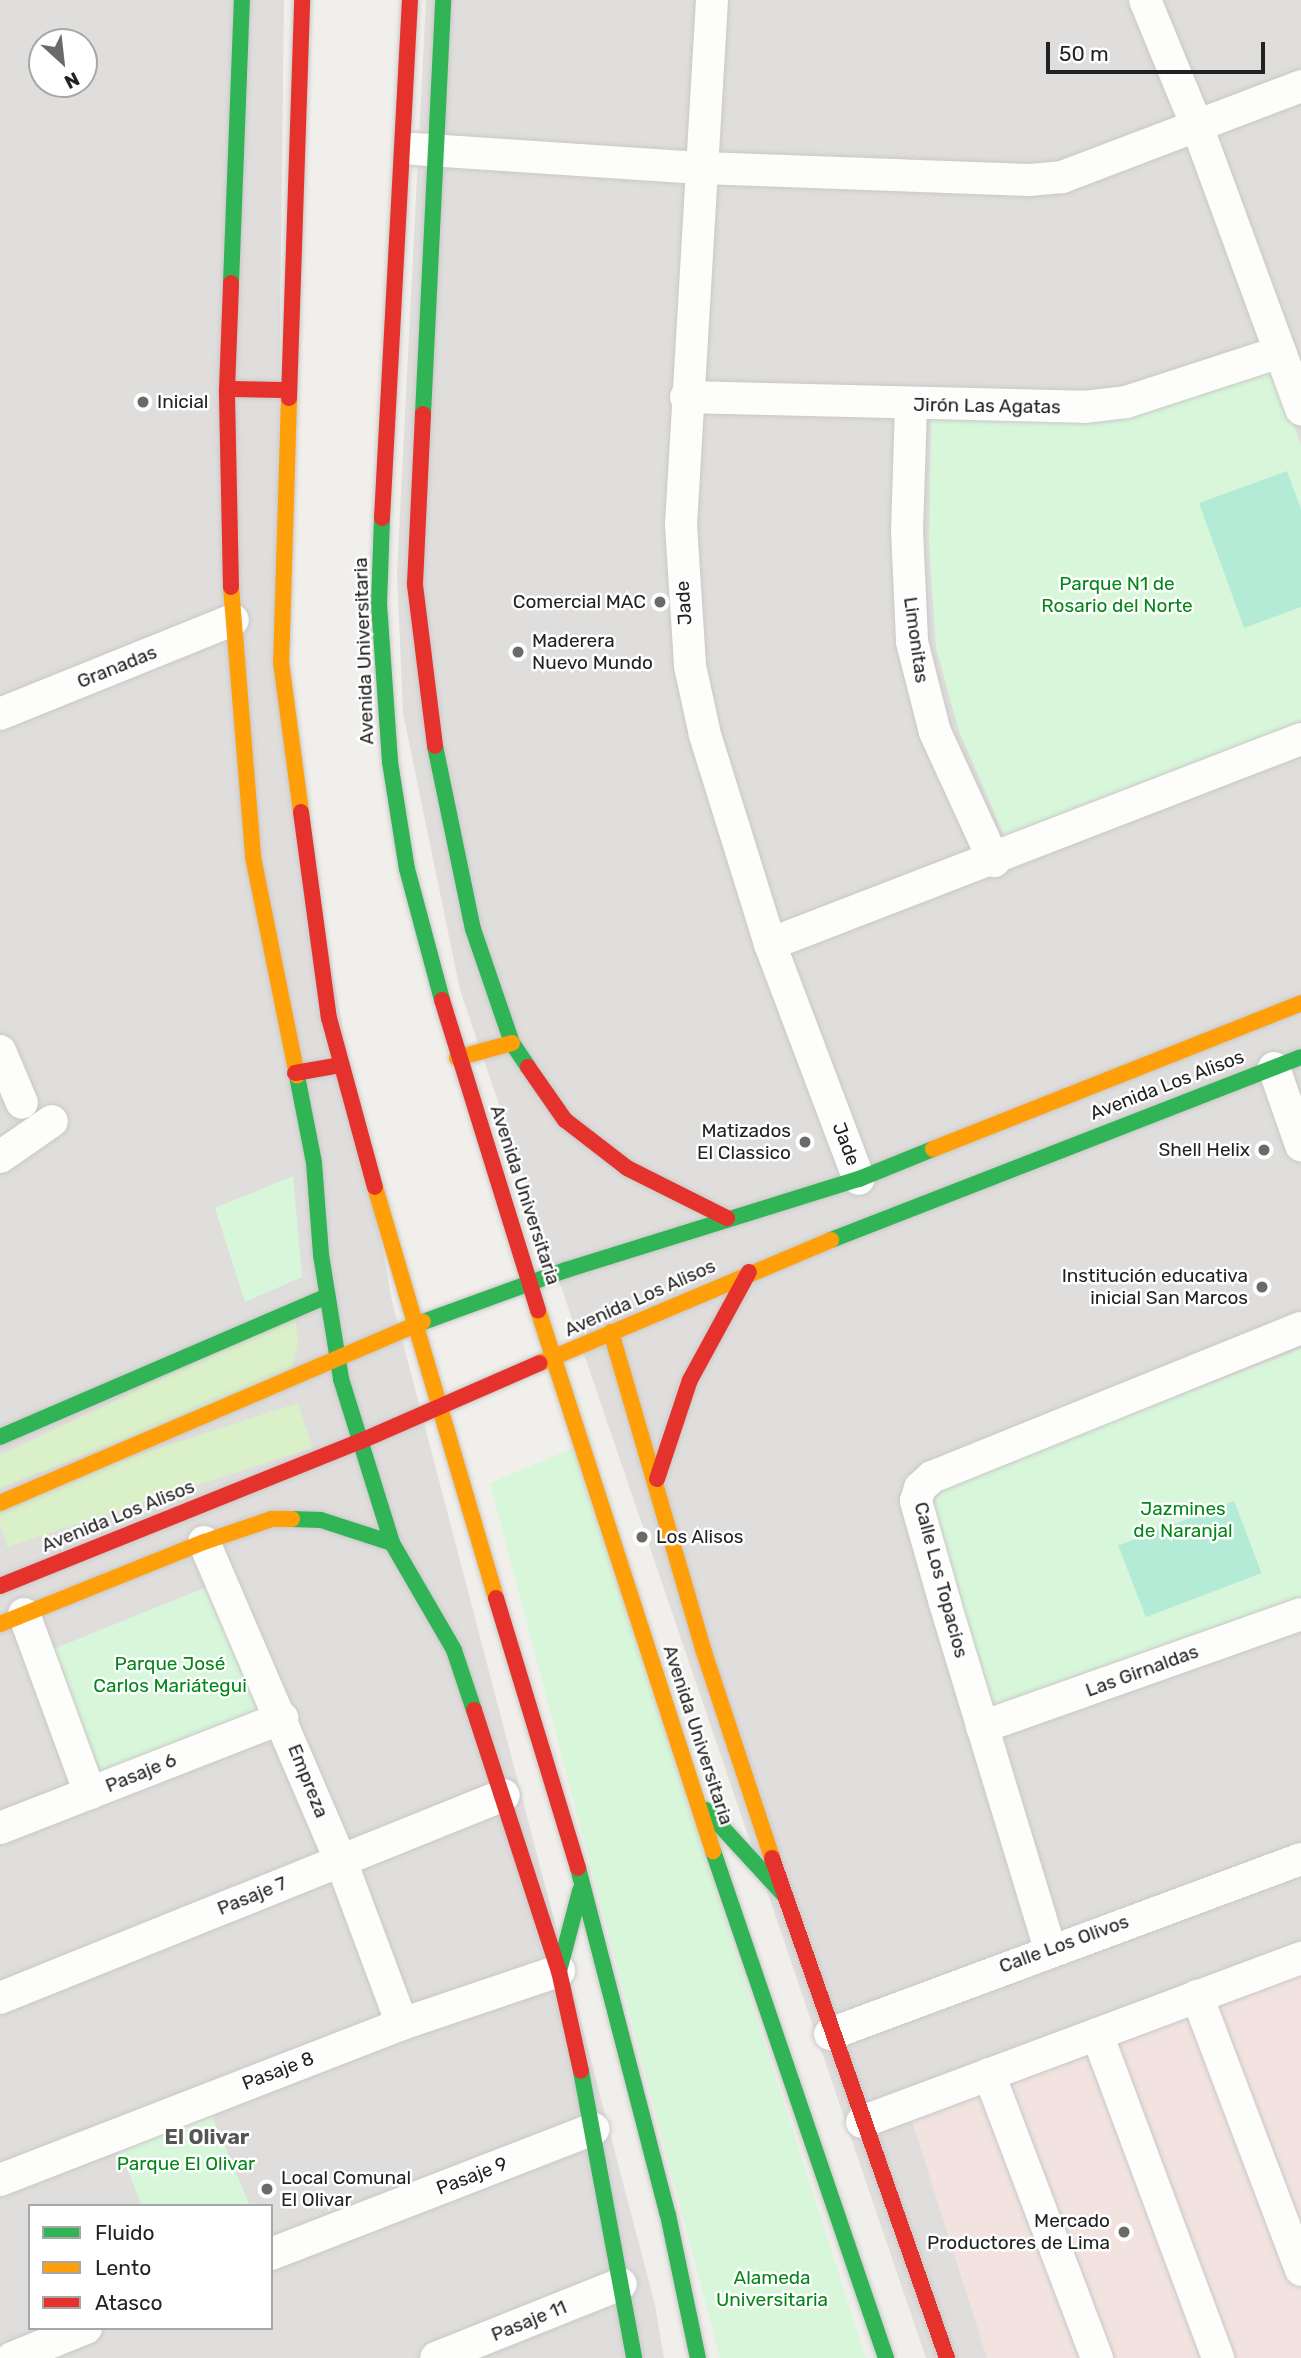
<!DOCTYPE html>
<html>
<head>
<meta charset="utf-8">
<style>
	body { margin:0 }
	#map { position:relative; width:1301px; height:2358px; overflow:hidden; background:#f0efeb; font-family:Rubik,sans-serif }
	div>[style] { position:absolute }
	.residential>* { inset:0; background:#dfdedc }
	.commercial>* { inset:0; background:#f2e3e0 }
	.grass>* { inset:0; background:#daf0c8; transform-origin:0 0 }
	.park>* { inset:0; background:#d8f7da; transform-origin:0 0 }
	.pitch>* { inset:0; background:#b3ebd7; transform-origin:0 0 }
	.roads { filter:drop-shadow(0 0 2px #c9c8c7) drop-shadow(0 0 2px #c9c8c7) }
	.street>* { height:32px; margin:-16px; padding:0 16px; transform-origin:16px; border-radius:16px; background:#fdfdfc }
	.fast>* { height:16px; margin:-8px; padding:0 8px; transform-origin:8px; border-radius:8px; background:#30b455 }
	.slow>* { height:16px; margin:-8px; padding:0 8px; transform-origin:8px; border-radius:8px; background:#ff9f0a }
	.jam>* { height:16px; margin:-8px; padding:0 8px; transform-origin:8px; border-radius:8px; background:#e5322d }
	.dots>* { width:19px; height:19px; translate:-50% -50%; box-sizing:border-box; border:4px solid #fff; border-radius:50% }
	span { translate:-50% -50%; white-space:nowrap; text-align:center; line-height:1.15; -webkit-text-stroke:5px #fff; paint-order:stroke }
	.poi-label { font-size:19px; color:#222 }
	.left { translate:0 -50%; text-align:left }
	.right { translate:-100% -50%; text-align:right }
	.street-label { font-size:19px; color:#222 }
	.park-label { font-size:19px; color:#048717 }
	.neighbourhood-label { font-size:21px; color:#555; font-weight:700 }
	.legend { position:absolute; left:28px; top:2204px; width:245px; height:126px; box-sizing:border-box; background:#fff; border:2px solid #a7a7a7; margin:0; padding:9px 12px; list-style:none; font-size:21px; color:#222 }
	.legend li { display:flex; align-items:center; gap:14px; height:35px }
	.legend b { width:35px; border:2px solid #a7a7a7 }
	.north { position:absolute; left:28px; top:28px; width:70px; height:70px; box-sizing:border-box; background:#fff; border:2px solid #a7a7a7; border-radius:50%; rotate:153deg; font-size:19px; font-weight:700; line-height:28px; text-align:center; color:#222 }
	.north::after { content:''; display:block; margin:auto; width:24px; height:32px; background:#6a6a68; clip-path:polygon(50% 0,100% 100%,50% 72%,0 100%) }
	.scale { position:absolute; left:1046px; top:42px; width:219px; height:32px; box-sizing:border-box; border:4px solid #222; border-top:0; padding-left:9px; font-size:21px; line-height:24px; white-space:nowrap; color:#222; -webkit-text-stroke:5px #fff; paint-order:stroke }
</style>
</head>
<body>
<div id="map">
	<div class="residential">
		<i style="clip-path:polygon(evenodd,0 0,284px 0,276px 660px,392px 1301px,655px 2305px,664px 2358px,0 2358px,0 0,42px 42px,84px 42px,84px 84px,42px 84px,42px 42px,0 0,30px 2206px,271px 2206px,271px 2328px,30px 2328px,30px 2206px)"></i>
		<i style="clip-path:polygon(426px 0,1301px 0,1301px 2358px,926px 2358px,460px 990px,403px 713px,397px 572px)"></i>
	</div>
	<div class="commercial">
		<i style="clip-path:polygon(1301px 1963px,1301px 2358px,987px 2358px,907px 2105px)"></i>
	</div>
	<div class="grass">
		<i style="clip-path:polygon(295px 1316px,298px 1343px,290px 1375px,0 1488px,0 1455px)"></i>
		<i style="left:298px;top:1403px;width:47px;height:321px;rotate:72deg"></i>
	</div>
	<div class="park">
		<i style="clip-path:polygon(1272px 369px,1301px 445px,1301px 721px,1006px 840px,959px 731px,936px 648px,929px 545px,931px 420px,1047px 415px)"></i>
		<i style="clip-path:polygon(293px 1176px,302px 1277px,245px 1302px,215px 1208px)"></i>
		<i style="clip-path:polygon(1301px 1349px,1301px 1601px,986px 1717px,930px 1505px,949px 1484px)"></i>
		<i style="clip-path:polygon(573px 1448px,866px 2358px,720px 2358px,490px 1483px)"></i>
		<i style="left:212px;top:1585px;width:134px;height:173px;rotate:68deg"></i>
		<i style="clip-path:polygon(209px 2109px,250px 2206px,142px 2206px,119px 2148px)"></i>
	</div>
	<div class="pitch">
		<i style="clip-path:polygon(1287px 471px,1301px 509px,1301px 607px,1244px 628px,1199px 503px)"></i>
		<i style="left:1234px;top:1501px;width:77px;height:124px;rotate:69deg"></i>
	</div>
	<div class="roads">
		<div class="street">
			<i style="left:712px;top:0;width:526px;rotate:93.38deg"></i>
			<i style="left:681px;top:525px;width:141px;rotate:86.3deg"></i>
			<i style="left:690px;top:666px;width:71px;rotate:77.7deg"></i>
			<i style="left:705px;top:735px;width:219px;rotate:72.7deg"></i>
			<i style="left:770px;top:944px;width:251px;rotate:69.3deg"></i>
			<i style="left:1145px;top:0;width:136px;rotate:67.6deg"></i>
			<i style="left:1197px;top:126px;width:302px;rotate:69.8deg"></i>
			<i style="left:414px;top:149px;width:290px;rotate:3.8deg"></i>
			<i style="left:703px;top:168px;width:326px;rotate:2.1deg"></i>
			<i style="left:1029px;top:180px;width:33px;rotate:-5deg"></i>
			<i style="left:1062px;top:177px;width:256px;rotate:-20.8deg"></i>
			<i style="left:686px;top:397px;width:398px;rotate:1.4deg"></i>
			<i style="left:1084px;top:407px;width:42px;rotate:-6.8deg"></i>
			<i style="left:1126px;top:402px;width:162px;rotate:-18deg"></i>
			<i style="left:911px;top:405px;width:125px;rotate:91.8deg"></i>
			<i style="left:907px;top:530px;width:112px;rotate:87.4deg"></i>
			<i style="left:912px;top:642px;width:93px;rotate:75.7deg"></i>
			<i style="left:935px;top:732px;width:142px;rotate:65.4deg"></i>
			<i style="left:0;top:714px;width:251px;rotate:-22deg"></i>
			<i style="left:770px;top:944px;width:569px;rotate:-21.11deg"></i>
			<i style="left:0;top:1051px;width:56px;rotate:67.1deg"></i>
			<i style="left:1274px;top:1068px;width:82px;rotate:70.7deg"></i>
			<i style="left:0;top:1157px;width:63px;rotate:-34.7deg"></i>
			<i style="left:204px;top:1542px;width:347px;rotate:66.8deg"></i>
			<i style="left:341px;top:1861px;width:174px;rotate:69.5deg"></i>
			<i style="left:24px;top:1614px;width:191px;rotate:69.8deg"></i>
			<i style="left:982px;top:1727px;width:338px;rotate:-19.5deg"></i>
			<i style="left:0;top:1828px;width:303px;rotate:-21.3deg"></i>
			<i style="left:1050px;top:1949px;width:362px;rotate:-106.9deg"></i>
			<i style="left:945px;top:1603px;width:106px;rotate:-105.9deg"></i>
			<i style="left:916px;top:1501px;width:14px;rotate:-73deg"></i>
			<i style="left:920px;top:1488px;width:16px;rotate:-43deg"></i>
			<i style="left:932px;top:1477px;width:398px;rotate:-22deg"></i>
			<i style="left:1197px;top:1996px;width:293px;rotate:69.2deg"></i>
			<i style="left:0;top:1998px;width:543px;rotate:-21.94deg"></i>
			<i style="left:830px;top:2034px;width:502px;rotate:-20.38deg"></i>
			<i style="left:1097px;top:2034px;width:346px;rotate:69.5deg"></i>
			<i style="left:989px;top:2074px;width:304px;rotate:69.2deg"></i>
			<i style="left:862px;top:2122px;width:469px;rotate:-20.5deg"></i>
			<i style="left:0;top:2180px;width:431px;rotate:-21.2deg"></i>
			<i style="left:402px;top:2024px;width:166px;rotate:-18.7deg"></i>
			<i style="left:271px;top:2254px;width:346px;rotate:-21.2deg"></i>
			<i style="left:12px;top:2358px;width:80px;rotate:-22.1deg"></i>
			<i style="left:436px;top:2358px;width:199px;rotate:-21.8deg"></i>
		</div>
		<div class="fast">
			<i style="left:231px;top:283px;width:283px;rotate:-87.8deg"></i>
			<i style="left:423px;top:414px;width:414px;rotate:-87.2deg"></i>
			<i style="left:382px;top:518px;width:86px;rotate:92deg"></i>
			<i style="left:379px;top:604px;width:158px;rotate:86deg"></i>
			<i style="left:390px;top:762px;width:108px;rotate:81deg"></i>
			<i style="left:407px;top:869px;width:136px;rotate:75deg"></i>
			<i style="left:435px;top:746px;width:187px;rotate:78.3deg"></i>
			<i style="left:473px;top:929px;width:120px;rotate:71.1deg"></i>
			<i style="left:512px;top:1043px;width:29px;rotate:56deg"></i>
			<i style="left:297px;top:1076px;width:89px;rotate:78.9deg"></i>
			<i style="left:314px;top:1163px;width:92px;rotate:85.6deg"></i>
			<i style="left:321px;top:1255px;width:126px;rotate:80.8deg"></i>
			<i style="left:341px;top:1379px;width:172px;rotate:72.7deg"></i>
			<i style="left:831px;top:1240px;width:504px;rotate:-21.27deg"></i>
			<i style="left:423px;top:1322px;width:152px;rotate:-20deg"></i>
			<i style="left:566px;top:1270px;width:307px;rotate:-17.3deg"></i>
			<i style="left:859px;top:1179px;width:80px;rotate:-22.1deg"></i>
			<i style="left:0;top:1437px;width:356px;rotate:-23.3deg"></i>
			<i style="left:292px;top:1519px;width:29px;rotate:2deg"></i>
			<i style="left:321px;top:1520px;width:75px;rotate:17.9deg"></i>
			<i style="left:392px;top:1543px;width:124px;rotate:59.9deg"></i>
			<i style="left:454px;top:1650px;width:63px;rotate:71.6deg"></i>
			<i style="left:706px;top:1810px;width:117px;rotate:47.4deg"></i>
			<i style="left:713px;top:1851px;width:536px;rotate:71.16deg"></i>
			<i style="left:578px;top:1868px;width:358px;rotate:75.5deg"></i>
			<i style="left:668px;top:2215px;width:146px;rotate:78.2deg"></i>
			<i style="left:559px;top:1971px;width:83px;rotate:-75.3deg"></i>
			<i style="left:581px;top:2071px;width:292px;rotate:79.5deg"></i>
		</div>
		<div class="slow">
			<i style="left:289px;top:398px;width:264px;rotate:91.7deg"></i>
			<i style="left:281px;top:662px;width:151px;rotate:82.4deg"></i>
			<i style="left:231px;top:587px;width:271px;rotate:85.3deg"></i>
			<i style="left:253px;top:857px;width:223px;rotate:78.6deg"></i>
			<i style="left:457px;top:1058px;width:57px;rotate:-15.3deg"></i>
			<i style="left:933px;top:1149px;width:396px;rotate:-21.6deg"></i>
			<i style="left:375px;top:1187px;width:428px;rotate:73.6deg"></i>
			<i style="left:538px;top:1310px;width:569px;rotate:72.07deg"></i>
			<i style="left:611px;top:1332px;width:333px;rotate:73.8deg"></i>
			<i style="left:704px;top:1652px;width:217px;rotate:71.7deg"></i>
			<i style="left:540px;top:1363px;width:316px;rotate:-22.9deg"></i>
			<i style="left:0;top:1503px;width:460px;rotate:-23.2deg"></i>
			<i style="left:0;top:1624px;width:220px;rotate:-21.9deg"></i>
			<i style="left:204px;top:1542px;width:72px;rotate:-18.7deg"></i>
			<i style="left:272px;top:1519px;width:20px"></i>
		</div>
		<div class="jam">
			<i style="left:227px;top:389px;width:59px;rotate:1deg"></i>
			<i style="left:289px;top:398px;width:398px;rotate:-88.1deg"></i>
			<i style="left:423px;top:414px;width:171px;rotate:92.7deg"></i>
			<i style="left:415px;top:585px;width:162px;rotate:82.9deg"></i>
			<i style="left:382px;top:518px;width:519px;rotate:-86.91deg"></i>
			<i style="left:231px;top:587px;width:198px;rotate:-91.2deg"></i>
			<i style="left:227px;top:389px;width:106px;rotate:-87.8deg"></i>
			<i style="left:301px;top:812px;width:208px;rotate:82.3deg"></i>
			<i style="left:329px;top:1018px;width:175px;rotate:74.8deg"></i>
			<i style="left:442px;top:1000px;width:325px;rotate:72.8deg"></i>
			<i style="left:528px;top:1067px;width:65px;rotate:55.1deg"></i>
			<i style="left:565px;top:1120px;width:78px;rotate:37.7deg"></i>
			<i style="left:627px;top:1168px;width:112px;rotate:26.6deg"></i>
			<i style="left:295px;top:1073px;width:47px;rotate:-9.9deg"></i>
			<i style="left:657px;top:1479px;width:104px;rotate:-71.6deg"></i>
			<i style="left:690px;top:1380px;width:123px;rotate:-61.4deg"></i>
			<i style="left:0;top:1586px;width:387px;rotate:-21.9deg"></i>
			<i style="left:359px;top:1442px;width:197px;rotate:-23.6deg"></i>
			<i style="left:496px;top:1598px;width:282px;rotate:73.1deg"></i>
			<i style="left:474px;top:1710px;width:274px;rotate:72deg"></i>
			<i style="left:559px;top:1971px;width:102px;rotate:77.6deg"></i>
			<i style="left:772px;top:1858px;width:530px;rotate:70.71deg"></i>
		</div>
	</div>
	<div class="dots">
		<i style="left:143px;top:402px;background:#6a6a68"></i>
		<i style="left:660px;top:602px;background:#6a6a68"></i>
		<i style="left:518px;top:652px;background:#6a6a68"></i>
		<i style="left:805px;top:1142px;background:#6a6a68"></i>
		<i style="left:1264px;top:1150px;background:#6a6a68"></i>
		<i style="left:1262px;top:1287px;background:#6a6a68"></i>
		<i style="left:642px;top:1537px;background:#6a6a68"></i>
		<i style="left:267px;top:2189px;background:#6a6a68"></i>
		<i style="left:1124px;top:2232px;background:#6a6a68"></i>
	</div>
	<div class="poi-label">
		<span class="left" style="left:157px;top:402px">Inicial</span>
		<span class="right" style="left:646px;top:602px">Comercial MAC</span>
		<span class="left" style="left:532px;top:652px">Maderera<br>Nuevo Mundo</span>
		<span class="right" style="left:791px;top:1142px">Matizados<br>El Classico</span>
		<span class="right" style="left:1250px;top:1150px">Shell Helix</span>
		<span class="right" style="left:1248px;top:1287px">Institución educativa<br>inicial San Marcos</span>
		<span class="left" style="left:656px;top:1537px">Los Alisos</span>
		<span class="left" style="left:281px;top:2189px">Local Comunal<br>El Olivar</span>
		<span class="right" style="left:1110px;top:2232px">Mercado<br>Productores de Lima</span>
	</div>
	<div class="street-label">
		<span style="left:987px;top:406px;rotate:1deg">Jirón Las Agatas</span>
		<span style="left:684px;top:603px;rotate:-94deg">Jade</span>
		<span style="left:916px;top:640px;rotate:82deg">Limonitas</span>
		<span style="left:364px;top:651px;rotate:-92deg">Avenida Universitaria</span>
		<span style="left:117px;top:667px;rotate:-22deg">Granadas</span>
		<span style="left:1167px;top:1085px;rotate:-21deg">Avenida Los Alisos</span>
		<span style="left:846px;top:1144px;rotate:69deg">Jade</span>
		<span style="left:525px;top:1195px;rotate:72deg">Avenida Universitaria</span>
		<span style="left:640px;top:1298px;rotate:-24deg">Avenida Los Alisos</span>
		<span style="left:118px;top:1516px;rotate:-22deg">Avenida Los Alisos</span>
		<span style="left:941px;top:1580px;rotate:75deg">Calle Los Topacios</span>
		<span style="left:1142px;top:1671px;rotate:-20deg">Las Girnaldas</span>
		<span style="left:698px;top:1735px;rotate:72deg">Avenida Universitaria</span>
		<span style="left:141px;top:1773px;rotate:-22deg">Pasaje 6</span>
		<span style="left:308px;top:1781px;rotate:68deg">Empreza</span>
		<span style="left:252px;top:1896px;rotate:-22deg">Pasaje 7</span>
		<span style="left:1064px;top:1944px;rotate:-20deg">Calle Los Olivos</span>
		<span style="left:278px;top:2071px;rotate:-21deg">Pasaje 8</span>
		<span style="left:472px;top:2176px;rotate:-21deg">Pasaje 9</span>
		<span style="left:529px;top:2321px;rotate:-22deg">Pasaje 11</span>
	</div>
	<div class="park-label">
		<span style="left:1117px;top:595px">Parque N1 de<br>Rosario del Norte</span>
		<span style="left:1183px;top:1520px">Jazmines<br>de Naranjal</span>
		<span style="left:170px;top:1675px">Parque José<br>Carlos Mariátegui</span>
		<span style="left:186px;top:2164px">Parque El Olivar</span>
		<span style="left:772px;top:2289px">Alameda<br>Universitaria</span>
	</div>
	<div class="neighbourhood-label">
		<span style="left:207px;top:2137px">El Olivar</span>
	</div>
	<ul class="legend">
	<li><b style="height:9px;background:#30b455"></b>Fluido</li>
	<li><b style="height:9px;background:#ff9f0a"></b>Lento</li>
	<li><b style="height:9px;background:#e5322d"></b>Atasco</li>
	</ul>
	<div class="north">N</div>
	<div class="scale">50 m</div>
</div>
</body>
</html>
